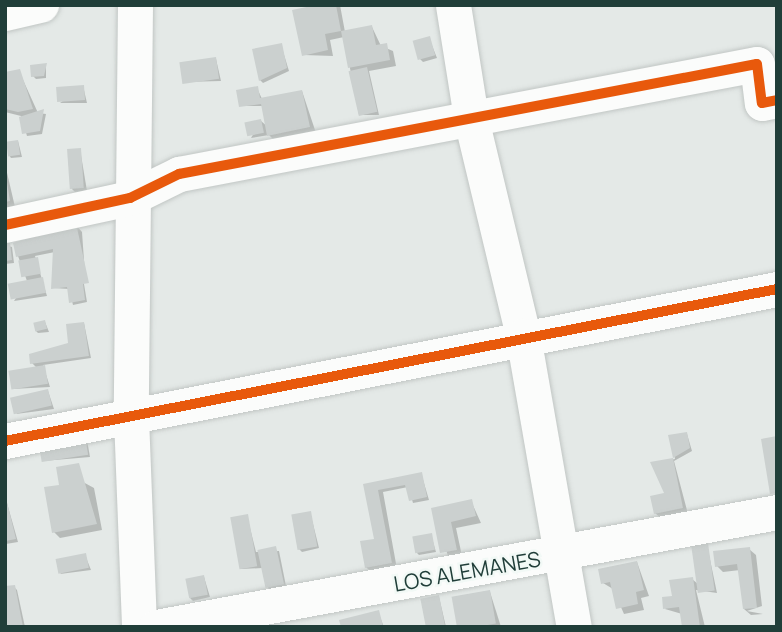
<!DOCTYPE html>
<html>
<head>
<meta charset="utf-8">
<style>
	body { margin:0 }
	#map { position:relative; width:782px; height:632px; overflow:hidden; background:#e4e9e7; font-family:Manrope,sans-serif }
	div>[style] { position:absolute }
	.shadow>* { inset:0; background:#0003 }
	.building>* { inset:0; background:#cbd0cf; transform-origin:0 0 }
	.roads { filter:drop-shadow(0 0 2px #c1c6c4) drop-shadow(0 0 2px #c1c6c4) }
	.minor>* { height:35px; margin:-17.5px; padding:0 17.5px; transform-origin:17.5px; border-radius:17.5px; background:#fbfcfb }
	.cycleway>* { height:10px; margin:-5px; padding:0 5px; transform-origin:5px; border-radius:5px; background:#e8590c }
	span { translate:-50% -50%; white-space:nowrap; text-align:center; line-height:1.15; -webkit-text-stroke:5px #f2f9f6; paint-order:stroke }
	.street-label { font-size:21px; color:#203e39 }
	.frame { position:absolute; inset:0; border:7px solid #203e39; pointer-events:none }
</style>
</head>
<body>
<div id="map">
	<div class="shadow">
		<i style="clip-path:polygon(325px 5px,340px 5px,345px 32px,372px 27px,381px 46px,393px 51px,396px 66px,369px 71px,379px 115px,359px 115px,344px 37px,330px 40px,333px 56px,304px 55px)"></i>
		<i style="clip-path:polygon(429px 38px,437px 58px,423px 62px,420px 59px)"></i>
		<i style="clip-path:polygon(281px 45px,289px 71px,263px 83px,260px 80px)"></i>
		<i style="clip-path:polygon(216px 59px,221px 81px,183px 82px)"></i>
		<i style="clip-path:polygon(46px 65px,46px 78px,36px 79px,33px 76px)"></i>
		<i style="clip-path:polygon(19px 71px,38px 113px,46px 114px,42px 134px,27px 136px,21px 116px,5px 112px,5px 73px)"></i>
		<i style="clip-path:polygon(83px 86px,87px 103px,60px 103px)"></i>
		<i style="clip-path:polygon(257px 88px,262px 99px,302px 91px,316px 133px,276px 142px,269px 135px,251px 138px,261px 121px,268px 127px,264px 106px,241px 106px)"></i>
		<i style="clip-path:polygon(18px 141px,22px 157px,11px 158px,9px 155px)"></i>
		<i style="clip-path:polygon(80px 149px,87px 191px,75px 192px,72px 189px)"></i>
		<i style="clip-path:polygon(5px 164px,15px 207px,5px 209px)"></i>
		<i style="clip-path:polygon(76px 225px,82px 232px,85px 274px,75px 230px,87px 302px,73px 305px,69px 289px,53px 288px,55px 252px,35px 256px,47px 296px,14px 301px,27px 281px,18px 256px)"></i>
		<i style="clip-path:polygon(5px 245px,12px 247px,14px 263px,5px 264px)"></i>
		<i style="clip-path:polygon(45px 322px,49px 332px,38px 333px,35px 330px)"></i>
		<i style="clip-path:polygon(84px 323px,91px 358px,43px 365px,50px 387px,12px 389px,37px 368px,32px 363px,70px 344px)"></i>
		<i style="clip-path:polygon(48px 391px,54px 409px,16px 414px)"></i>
		<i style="clip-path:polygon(687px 434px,692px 451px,674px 461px,688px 514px,662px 519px,655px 513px,666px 494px,652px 463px,675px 459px,670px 436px)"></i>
		<i style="clip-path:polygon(87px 440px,90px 457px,43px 461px)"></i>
		<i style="clip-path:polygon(78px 465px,83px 482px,94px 488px,102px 530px,60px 538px,54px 532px,61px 486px)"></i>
		<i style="clip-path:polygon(421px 473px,429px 500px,413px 503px,408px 487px,383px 492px,397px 569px,373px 574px,366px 567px,376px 540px,366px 485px)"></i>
		<i style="clip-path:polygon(5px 496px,18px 542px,6px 544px,5px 542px)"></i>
		<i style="clip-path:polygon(471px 501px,481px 523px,456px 528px,462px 556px,449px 559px,433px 510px)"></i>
		<i style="clip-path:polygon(310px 512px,319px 548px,302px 552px,299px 549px)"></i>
		<i style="clip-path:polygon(247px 516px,256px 552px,279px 551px,286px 586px,269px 590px,262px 568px,241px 569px)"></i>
		<i style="clip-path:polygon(431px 535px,436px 552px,419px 555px,416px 552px)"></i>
		<i style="clip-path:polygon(707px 545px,717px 593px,696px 590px,705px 627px,684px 627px,682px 614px,665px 609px,692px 579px,698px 584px)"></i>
		<i style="clip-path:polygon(749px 549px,756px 555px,762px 606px,747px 611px,763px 614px,751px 615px,744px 609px,740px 570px,723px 572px,717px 566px)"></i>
		<i style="clip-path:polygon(85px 555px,91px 570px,60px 574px)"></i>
		<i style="clip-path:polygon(637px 562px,649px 596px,641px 598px,644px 610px,624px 614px,613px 589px,603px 583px)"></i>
		<i style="clip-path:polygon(204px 577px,210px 597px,193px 601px,190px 598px)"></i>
		<i style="clip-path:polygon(14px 587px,17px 590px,25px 627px,5px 627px)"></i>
		<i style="clip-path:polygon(490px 592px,501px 627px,459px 627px)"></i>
		<i style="clip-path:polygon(439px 597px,446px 627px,427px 627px)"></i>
		<i style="clip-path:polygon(378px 612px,384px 627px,343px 627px)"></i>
	</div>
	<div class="building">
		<i style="clip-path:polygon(316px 5px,336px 5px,341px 31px,325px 34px,328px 50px,302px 56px,292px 10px)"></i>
		<i style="clip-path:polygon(372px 25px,376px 45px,387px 43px,390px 60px,348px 68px,341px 31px)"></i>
		<i style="left:430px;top:36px;width:20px;height:18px;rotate:75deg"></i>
		<i style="clip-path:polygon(282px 43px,287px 68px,259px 81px,252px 49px)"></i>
		<i style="left:216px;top:57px;width:22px;height:37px;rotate:82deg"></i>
		<i style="clip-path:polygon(47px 63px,44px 76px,31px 77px,30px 65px)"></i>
		<i style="left:367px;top:67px;width:46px;height:19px;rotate:77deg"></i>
		<i style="clip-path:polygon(20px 69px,33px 109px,18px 112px,5px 109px,5px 72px)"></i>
		<i style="left:84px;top:85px;width:15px;height:28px;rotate:86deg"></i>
		<i style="clip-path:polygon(258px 86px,260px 98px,302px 90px,310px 127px,267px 136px,261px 104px,239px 107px,236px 90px)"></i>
		<i style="clip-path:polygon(44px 109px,40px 131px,22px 134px,19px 117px)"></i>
		<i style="left:261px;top:119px;width:14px;height:17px;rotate:78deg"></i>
		<i style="left:18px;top:140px;width:15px;height:12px;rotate:82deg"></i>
		<i style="left:81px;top:148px;width:40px;height:14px;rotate:86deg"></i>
		<i style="clip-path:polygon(7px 182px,10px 201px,5px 202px,5px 183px)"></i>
		<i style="clip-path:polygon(76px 223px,89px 283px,83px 284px,85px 300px,69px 303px,67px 287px,51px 289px,53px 249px,16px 257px,13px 243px)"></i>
		<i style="clip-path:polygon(5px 243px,10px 243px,12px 260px,5px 261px)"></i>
		<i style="left:38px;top:257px;width:17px;height:20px;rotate:80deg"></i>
		<i style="left:43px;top:277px;width:16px;height:36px;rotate:79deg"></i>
		<i style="left:45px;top:320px;width:9px;height:12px;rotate:77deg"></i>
		<i style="clip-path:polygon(84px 322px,89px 356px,30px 364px,29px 354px,68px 343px,66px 324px)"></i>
		<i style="left:45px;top:365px;width:19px;height:37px;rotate:81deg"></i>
		<i style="left:48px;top:389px;width:17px;height:39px;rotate:77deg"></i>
		<i style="clip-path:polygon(687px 432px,690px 448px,673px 458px,683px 508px,654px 514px,650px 496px,664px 493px,650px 462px,673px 458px,668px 435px)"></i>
		<i style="left:85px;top:435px;width:20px;height:47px;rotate:81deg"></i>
		<i style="clip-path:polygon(777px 436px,777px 493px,770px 494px,761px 439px)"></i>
		<i style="clip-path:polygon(79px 463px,97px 524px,52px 533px,44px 487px,59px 485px,56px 467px)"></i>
		<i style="clip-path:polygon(422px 472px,427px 497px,409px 501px,405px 485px,378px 490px,392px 563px,365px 568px,360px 541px,374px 539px,363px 484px)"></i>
		<i style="clip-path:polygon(5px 494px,16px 539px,5px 541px)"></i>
		<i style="clip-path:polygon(472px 499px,476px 516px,451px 522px,457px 550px,440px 553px,431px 508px)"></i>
		<i style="left:311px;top:511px;width:36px;height:20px;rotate:80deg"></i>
		<i style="left:248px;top:514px;width:53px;height:18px;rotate:80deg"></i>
		<i style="left:432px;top:533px;width:17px;height:20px;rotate:80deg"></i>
		<i style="left:708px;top:543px;width:48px;height:17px;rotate:82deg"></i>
		<i style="left:276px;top:546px;width:39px;height:19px;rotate:78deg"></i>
		<i style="clip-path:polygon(750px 547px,757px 608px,743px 609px,737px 564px,715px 567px,713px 551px)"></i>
		<i style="left:86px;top:553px;width:15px;height:31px;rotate:79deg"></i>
		<i style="clip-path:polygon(637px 561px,644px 590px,636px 592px,638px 604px,616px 609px,610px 582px,601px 584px,598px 569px)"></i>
		<i style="left:204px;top:575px;width:20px;height:19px;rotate:79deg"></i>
		<i style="clip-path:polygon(693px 577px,700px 627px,682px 627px,679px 607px,663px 609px,662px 597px,672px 596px,669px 580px)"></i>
		<i style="clip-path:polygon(15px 585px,23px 627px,5px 627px,5px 586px)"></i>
		<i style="left:490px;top:590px;width:34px;height:39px;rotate:80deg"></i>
		<i style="left:439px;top:595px;width:33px;height:19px;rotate:79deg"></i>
		<i style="clip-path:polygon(379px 610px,383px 626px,341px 627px,339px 620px)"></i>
	</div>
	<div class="roads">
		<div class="minor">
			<i style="left:135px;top:5px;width:412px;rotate:90.6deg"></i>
			<i style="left:131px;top:417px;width:210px;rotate:87.8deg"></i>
			<i style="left:453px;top:5px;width:120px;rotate:80.9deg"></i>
			<i style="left:472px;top:123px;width:219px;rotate:76.5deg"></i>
			<i style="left:523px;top:336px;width:295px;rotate:80.1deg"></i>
			<i style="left:5px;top:13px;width:37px;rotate:-13deg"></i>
			<i style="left:5px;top:225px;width:128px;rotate:-12.2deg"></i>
			<i style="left:130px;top:198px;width:55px;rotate:-26.1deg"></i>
			<i style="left:179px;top:174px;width:588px;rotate:-10.78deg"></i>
			<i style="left:757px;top:64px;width:39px;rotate:83deg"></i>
			<i style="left:762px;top:103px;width:15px;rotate:-11deg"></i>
			<i style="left:5px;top:441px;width:787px;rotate:-11.14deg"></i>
			<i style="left:156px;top:627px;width:632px;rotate:-10.49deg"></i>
		</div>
	</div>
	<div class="cycleway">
		<i style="left:5px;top:225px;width:128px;rotate:-12.2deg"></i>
		<i style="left:130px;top:198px;width:55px;rotate:-26.1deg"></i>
		<i style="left:179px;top:174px;width:588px;rotate:-10.78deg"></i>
		<i style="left:757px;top:64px;width:39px;rotate:83deg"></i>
		<i style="left:762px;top:103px;width:15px;rotate:-11deg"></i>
		<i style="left:5px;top:441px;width:787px;rotate:-11.14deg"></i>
	</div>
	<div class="street-label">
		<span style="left:467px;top:571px;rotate:-10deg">LOS ALEMANES</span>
	</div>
	<div class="frame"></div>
</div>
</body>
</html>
